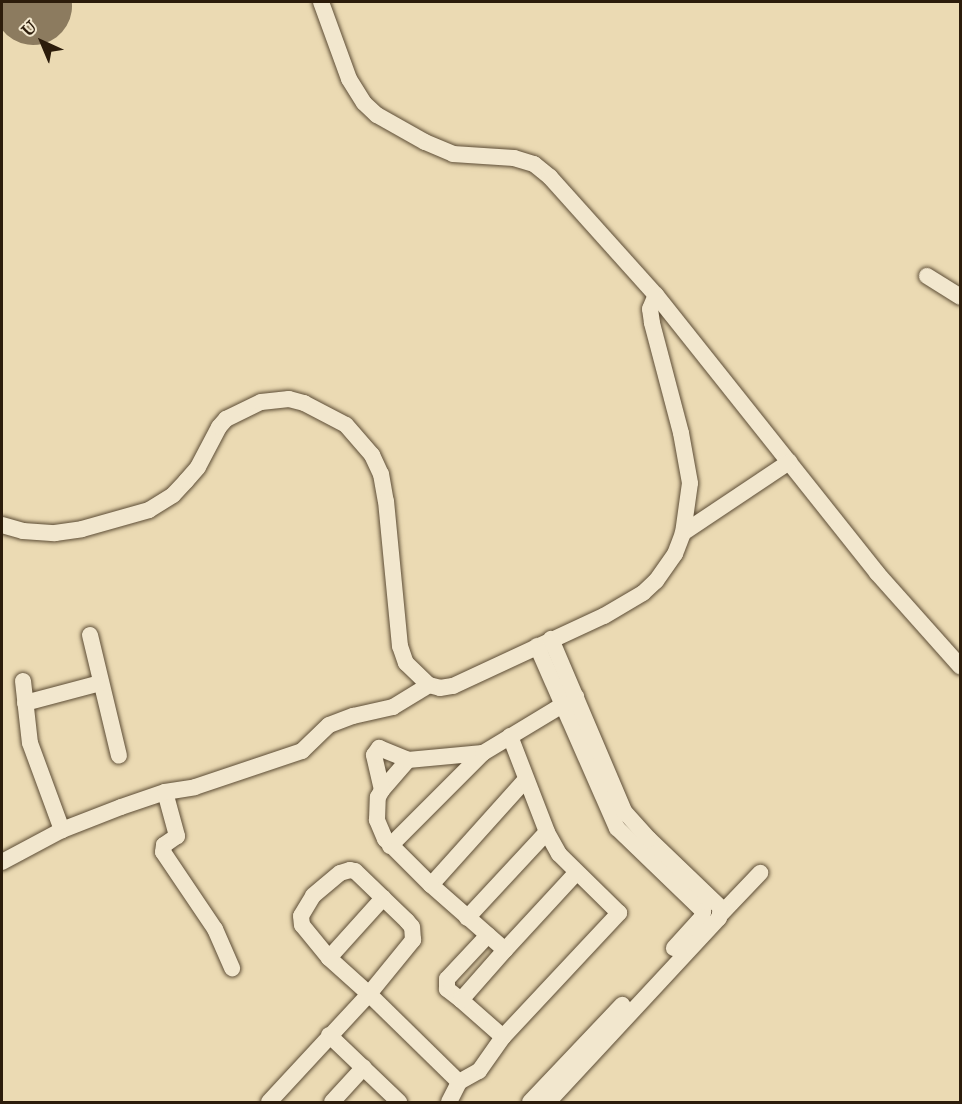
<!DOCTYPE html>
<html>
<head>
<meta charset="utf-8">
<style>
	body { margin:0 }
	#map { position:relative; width:962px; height:1104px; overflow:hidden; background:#ebdab3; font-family:"IM FELL Double Pica",serif }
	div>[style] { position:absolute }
	.runway>* { height:78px; margin:-39px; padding:0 39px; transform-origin:39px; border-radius:39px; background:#8c7b5f }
	.roads { filter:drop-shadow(0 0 2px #5c4c35) drop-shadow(0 0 2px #5c4c35) }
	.minor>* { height:16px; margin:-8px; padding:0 8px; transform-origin:8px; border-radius:8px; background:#f2e7ce }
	span { translate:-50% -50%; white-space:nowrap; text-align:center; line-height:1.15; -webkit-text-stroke:5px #f2e7ce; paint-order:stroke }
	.frame { position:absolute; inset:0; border:3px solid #2c1c0b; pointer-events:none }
	.north { position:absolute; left:12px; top:12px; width:60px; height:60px; -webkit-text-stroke:4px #f2e7ce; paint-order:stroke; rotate:316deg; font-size:16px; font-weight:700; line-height:24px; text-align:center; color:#2c1c0b }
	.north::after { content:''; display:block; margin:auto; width:21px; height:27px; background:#2c1c0b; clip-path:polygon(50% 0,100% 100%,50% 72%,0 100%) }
</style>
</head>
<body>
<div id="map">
	<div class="runway">
		<i style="left:30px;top:2px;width:5px;rotate:53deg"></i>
	</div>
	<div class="roads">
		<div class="minor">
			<i style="left:321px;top:2px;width:82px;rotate:70deg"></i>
			<i style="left:349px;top:79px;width:28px;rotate:58deg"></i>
			<i style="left:364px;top:103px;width:18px;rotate:43deg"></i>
			<i style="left:377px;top:115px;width:55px;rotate:29.4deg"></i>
			<i style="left:425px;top:142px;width:30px;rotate:23deg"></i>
			<i style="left:453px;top:154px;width:61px;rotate:3.8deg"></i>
			<i style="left:514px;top:158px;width:21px;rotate:17deg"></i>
			<i style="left:534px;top:164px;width:21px;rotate:39deg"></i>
			<i style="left:550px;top:177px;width:159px;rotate:48.1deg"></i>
			<i style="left:656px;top:295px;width:355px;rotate:51.5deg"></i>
			<i style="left:877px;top:573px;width:125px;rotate:48.3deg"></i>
			<i style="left:927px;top:276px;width:39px;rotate:32deg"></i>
			<i style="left:2px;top:525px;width:22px;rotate:16deg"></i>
			<i style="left:23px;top:531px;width:32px;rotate:4deg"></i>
			<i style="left:55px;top:533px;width:27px;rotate:-8deg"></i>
			<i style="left:82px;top:529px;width:70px;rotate:-15.8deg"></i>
			<i style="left:149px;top:510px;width:28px;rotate:-32deg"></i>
			<i style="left:173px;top:495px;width:19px;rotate:-47deg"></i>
			<i style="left:186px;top:481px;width:18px;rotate:-49deg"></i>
			<i style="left:198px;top:467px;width:45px;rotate:-62.3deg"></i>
			<i style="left:219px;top:427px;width:11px;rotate:-49deg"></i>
			<i style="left:226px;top:419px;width:39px;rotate:-26deg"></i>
			<i style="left:261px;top:402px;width:28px;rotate:-6deg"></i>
			<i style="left:289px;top:399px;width:16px;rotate:15deg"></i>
			<i style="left:304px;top:403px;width:47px;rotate:27.6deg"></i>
			<i style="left:346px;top:425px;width:40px;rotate:49deg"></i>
			<i style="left:372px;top:455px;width:21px;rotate:65deg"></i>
			<i style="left:381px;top:474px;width:27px;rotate:80deg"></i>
			<i style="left:386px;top:501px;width:146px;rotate:84.5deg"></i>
			<i style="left:400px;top:646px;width:18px;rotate:71deg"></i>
			<i style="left:406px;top:663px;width:32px;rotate:44deg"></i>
			<i style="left:429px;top:685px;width:11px;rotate:15deg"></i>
			<i style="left:440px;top:688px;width:13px;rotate:-9deg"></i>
			<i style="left:453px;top:686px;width:166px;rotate:-24.9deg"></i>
			<i style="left:604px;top:616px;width:45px;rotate:-30.5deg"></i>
			<i style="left:643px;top:593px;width:18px;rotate:-43deg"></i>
			<i style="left:656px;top:581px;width:33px;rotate:-55deg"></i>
			<i style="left:675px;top:554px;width:22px;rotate:-69deg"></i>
			<i style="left:683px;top:533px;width:50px;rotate:-82deg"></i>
			<i style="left:690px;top:483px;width:51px;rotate:-100.2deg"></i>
			<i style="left:681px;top:433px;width:114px;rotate:-104.8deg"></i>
			<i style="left:652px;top:323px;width:14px;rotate:-98deg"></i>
			<i style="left:650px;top:309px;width:15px;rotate:-67deg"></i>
			<i style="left:683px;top:533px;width:128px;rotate:-33.8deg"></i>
			<i style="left:90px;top:635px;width:124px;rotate:76.5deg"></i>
			<i style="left:537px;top:646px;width:199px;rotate:66.3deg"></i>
			<i style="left:617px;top:828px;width:120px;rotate:44deg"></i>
			<i style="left:703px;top:911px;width:6px;rotate:99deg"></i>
			<i style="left:702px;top:917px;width:42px;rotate:132.1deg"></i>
			<i style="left:23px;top:681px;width:62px;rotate:83.6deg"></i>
			<i style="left:30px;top:743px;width:93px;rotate:69.8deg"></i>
			<i style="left:25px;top:703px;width:78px;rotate:-14.9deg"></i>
			<i style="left:382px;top:790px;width:40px;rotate:-49deg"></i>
			<i style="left:165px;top:792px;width:46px;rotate:74.7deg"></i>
			<i style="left:177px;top:836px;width:16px;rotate:145deg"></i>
			<i style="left:164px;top:845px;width:7px;rotate:98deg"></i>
			<i style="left:163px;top:852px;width:93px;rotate:56deg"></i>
			<i style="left:215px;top:929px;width:43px;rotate:66.4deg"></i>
			<i style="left:390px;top:846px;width:132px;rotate:-45deg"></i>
			<i style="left:2px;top:862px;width:68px;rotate:-28.1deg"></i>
			<i style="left:62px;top:830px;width:63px;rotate:-21.3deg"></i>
			<i style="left:121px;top:807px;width:46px;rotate:-18.8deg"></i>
			<i style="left:165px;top:792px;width:30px;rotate:-9deg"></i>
			<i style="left:195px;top:787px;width:113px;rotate:-18.6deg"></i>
			<i style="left:302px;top:751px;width:37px;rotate:-44deg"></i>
			<i style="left:329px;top:725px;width:26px;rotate:-21deg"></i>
			<i style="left:353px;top:716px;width:41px;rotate:-12.7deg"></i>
			<i style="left:393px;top:707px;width:42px;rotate:-31.4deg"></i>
			<i style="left:431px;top:885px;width:142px;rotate:-48.1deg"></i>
			<i style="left:721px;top:914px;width:57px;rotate:-46.4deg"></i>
			<i style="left:467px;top:918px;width:117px;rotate:-47.1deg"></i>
			<i style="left:505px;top:950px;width:105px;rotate:-47.3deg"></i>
			<i style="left:329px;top:958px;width:81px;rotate:-48deg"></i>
			<i style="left:461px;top:1000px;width:18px;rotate:-142deg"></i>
			<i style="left:447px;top:989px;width:10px;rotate:-90deg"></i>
			<i style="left:447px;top:979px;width:60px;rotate:-47deg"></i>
			<i style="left:329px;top:1035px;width:97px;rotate:43.7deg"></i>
			<i style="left:503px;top:1037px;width:56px;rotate:-138.6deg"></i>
			<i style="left:461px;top:1000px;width:67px;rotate:-48.7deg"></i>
			<i style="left:505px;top:950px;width:98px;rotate:-138.7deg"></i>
			<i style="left:431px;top:885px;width:65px;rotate:-135deg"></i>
			<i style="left:385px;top:839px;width:21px;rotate:-113deg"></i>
			<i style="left:377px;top:820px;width:23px;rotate:-88deg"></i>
			<i style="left:378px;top:797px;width:8px;rotate:-60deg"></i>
			<i style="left:382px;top:790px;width:36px;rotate:-103deg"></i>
			<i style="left:374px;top:755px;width:9px;rotate:-54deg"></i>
			<i style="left:379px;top:748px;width:31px;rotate:22deg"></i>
			<i style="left:408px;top:760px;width:75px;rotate:-5.3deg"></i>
			<i style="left:483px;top:753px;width:109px;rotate:-31.1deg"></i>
			<i style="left:269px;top:1102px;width:147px;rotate:-47.2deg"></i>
			<i style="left:369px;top:994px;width:70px;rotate:-50.8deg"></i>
			<i style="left:413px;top:940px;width:13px;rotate:-94deg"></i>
			<i style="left:412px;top:927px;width:8px;rotate:-130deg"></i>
			<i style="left:407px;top:921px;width:72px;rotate:-136.1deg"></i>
			<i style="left:355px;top:871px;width:5px;rotate:-169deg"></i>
			<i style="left:350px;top:870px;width:10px;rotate:163deg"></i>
			<i style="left:340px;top:873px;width:35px;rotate:140deg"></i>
			<i style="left:313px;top:896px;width:23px;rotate:121deg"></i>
			<i style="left:301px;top:916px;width:9px;rotate:84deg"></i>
			<i style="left:302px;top:925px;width:43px;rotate:50.7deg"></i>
			<i style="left:329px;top:958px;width:54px;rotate:42deg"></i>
			<i style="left:369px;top:994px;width:126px;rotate:44.4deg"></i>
			<i style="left:332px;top:1102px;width:47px;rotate:-47.6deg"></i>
			<i style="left:449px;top:1102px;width:22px;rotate:-63deg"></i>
			<i style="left:459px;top:1082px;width:23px;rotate:-29deg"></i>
			<i style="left:479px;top:1071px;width:42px;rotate:-54.8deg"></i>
			<i style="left:503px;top:1037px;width:170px;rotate:-46.9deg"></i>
			<i style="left:619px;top:913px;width:84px;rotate:-135.5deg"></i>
			<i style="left:559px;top:854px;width:25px;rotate:-119deg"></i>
			<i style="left:547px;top:832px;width:103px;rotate:-111.1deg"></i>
			<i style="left:530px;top:1102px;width:134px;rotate:-46.5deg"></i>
			<i style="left:548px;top:1102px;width:251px;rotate:-47.1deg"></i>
			<i style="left:719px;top:918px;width:10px;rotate:-79deg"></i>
			<i style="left:721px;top:908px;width:100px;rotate:-136.2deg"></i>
			<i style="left:649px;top:839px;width:38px;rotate:-132deg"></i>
			<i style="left:624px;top:811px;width:187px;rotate:-113deg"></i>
		</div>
	</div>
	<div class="frame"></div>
	<div class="north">U</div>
</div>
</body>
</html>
